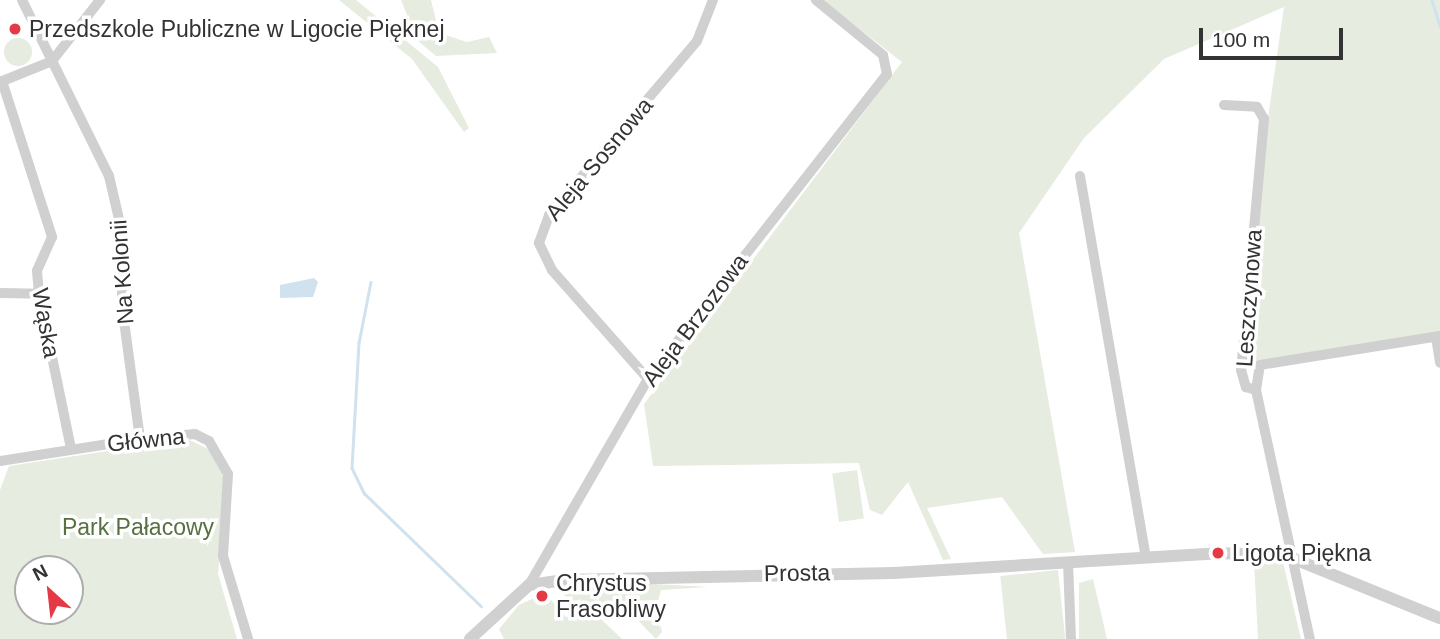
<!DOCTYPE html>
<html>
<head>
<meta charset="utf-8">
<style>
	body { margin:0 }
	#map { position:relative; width:1440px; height:639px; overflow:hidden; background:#fff; font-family:Helvetica,sans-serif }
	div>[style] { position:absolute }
	.green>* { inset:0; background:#e6ecdf; transform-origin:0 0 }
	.round { border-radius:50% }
	.water>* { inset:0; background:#cfe2ee }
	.stream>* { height:2.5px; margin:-1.25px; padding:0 1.25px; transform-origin:1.25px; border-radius:1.25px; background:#cfe2ee }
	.minor>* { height:10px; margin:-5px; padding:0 5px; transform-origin:5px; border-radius:5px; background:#d0d0d0 }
	.tertiary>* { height:12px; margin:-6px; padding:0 6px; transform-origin:6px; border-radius:6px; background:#d0d0d0 }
	.dots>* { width:19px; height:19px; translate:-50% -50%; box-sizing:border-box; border:4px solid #fff; border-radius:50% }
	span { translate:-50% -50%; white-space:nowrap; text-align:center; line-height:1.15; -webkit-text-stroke:7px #fff; paint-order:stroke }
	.poi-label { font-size:23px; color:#333 }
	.left { translate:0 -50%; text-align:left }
	.street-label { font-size:23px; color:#333 }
	.park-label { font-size:23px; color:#56703f }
	.north { position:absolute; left:14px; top:555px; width:70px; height:70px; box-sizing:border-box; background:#fff; border:2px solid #adadad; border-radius:50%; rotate:333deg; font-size:19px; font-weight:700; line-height:28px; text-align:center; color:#333 }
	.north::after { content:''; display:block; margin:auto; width:24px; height:32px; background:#e63946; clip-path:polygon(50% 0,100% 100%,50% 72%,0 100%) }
	.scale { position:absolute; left:1199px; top:28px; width:144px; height:32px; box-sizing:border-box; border:4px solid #333; border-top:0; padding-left:9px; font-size:21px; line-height:24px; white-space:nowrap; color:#333; -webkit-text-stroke:5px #fff; paint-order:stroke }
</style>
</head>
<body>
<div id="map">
	<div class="green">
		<i style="clip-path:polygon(339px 0,356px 0,438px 67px,469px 128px,464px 132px,412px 59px)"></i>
		<i style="clip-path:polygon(401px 0,431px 0,439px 33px,467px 42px,489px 37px,497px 53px,436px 56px,417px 40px)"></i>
		<i style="clip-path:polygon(822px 0,1440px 0,1440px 333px,1248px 365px,1255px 208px,1284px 7px,1164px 59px,1084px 138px,1019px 233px,1075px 552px,1043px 554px,1002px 497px,927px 508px,951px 559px,943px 560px,908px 482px,882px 515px,870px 510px,859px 463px,653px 466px,644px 404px,902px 62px)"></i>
		<i class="round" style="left:4px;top:38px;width:28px;height:28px"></i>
		<i style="clip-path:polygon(evenodd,187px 439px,211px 450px,221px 465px,226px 494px,218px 574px,237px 639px,0 639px,0 490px,9px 466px,187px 439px,28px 569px,70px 569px,70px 611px,28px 611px,28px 569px)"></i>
		<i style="left:857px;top:470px;width:49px;height:25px;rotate:82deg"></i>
		<i style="clip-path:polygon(1254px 561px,1283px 562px,1301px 639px,1258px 639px)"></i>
		<i style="left:1058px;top:570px;width:69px;height:58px;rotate:84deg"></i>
		<i style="clip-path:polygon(1093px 579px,1107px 639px,1079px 639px,1079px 583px)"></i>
		<i style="clip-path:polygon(636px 583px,708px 587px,661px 590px,656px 608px,662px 632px,656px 639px,626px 608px,584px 613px,565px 600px,564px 587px)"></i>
		<i style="clip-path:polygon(545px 593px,566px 617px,599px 617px,622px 639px,504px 639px,499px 629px,519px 605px)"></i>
	</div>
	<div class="water">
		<i style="clip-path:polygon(314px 278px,318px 282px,313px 297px,280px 298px,280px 285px)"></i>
	</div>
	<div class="stream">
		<i style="left:1432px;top:0;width:27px;rotate:73deg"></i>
		<i style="left:371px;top:282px;width:62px;rotate:101.1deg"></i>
		<i style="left:359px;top:343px;width:125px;rotate:93.2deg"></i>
		<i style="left:352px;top:468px;width:28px;rotate:64deg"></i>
		<i style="left:364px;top:493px;width:163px;rotate:44deg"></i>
	</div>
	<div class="minor">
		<i style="left:22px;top:0;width:196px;rotate:63.7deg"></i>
		<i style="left:109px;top:176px;width:57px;rotate:76.9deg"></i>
		<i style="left:122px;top:232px;width:74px;rotate:90deg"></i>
		<i style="left:122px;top:306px;width:134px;rotate:82.3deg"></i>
		<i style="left:2px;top:81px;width:164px;rotate:72.2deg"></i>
		<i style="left:52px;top:237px;width:37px;rotate:114deg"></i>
		<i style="left:37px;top:271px;width:23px;rotate:85deg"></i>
		<i style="left:39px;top:294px;width:158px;rotate:78.3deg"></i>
		<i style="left:0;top:82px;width:56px;rotate:-22deg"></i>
		<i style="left:52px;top:61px;width:78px;rotate:-51.8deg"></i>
		<i style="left:1224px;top:105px;width:33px;rotate:3deg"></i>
		<i style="left:1257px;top:107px;width:14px;rotate:60deg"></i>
		<i style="left:1264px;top:119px;width:252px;rotate:95.2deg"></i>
		<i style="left:1241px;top:370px;width:18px;rotate:74deg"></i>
		<i style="left:1246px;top:387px;width:10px;rotate:17deg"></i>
		<i style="left:1256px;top:390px;width:255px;rotate:77.8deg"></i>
		<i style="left:1080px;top:176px;width:387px;rotate:80.2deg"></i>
		<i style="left:0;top:293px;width:39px;rotate:1deg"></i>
		<i style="left:1436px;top:337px;width:26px;rotate:81deg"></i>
		<i style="left:648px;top:379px;width:145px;rotate:-131.4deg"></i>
		<i style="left:552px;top:270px;width:30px;rotate:-116deg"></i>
		<i style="left:539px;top:243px;width:30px;rotate:-70deg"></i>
		<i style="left:549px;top:215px;width:228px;rotate:-49.6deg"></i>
		<i style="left:697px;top:41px;width:44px;rotate:-68.7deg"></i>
		<i style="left:1256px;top:390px;width:25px;rotate:-81deg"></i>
		<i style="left:1260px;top:365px;width:182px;rotate:-9.2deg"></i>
		<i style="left:0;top:461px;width:142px;rotate:-8.9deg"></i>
		<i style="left:140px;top:439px;width:55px;rotate:-5.2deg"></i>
		<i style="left:195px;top:434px;width:16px;rotate:27deg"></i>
		<i style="left:209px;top:441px;width:38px;rotate:60deg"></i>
		<i style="left:228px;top:474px;width:82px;rotate:93.5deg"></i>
		<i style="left:223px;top:556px;width:87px;rotate:73.2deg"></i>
		<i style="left:1068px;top:562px;width:77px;rotate:87.8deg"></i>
		<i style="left:529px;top:585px;width:238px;rotate:-60deg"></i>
		<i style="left:648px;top:379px;width:387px;rotate:-51.9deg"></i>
		<i style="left:887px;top:74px;width:19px;rotate:-102deg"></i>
		<i style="left:883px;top:55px;width:87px;rotate:-140.6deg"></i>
	</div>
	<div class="tertiary">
		<i style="left:470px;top:639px;width:80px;rotate:-42.5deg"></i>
		<i style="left:529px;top:585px;width:36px;rotate:-8deg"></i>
		<i style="left:565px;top:580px;width:329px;rotate:-1.2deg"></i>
		<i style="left:894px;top:573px;width:325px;rotate:-3.5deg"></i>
		<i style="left:1218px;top:553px;width:69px;rotate:2.5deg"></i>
		<i style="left:1287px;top:556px;width:165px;rotate:22.1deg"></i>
	</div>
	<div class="dots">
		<i style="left:15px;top:29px;background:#e63946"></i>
		<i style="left:1218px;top:553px;background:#e63946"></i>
		<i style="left:542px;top:596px;background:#e63946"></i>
	</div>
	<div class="poi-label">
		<span class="left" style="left:29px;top:29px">Przedszkole Publiczne w Ligocie Pięknej</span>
		<span class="left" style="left:1232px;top:553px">Ligota Piękna</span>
		<span class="left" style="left:556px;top:596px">Chrystus<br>Frasobliwy</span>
	</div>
	<div class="street-label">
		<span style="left:599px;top:159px;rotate:-50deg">Aleja Sosnowa</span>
		<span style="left:122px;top:272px;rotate:-94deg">Na Kolonii</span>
		<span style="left:1249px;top:298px;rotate:-86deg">Leszczynowa</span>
		<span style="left:695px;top:320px;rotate:-53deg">Aleja Brzozowa</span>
		<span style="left:46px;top:323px;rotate:80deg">Wąska</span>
		<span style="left:146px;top:440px;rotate:-6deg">Główna</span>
		<span style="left:797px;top:573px;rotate:-1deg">Prosta</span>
	</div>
	<div class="park-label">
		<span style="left:138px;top:527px">Park Pałacowy</span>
	</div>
	<div class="north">N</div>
	<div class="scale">100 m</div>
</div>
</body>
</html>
